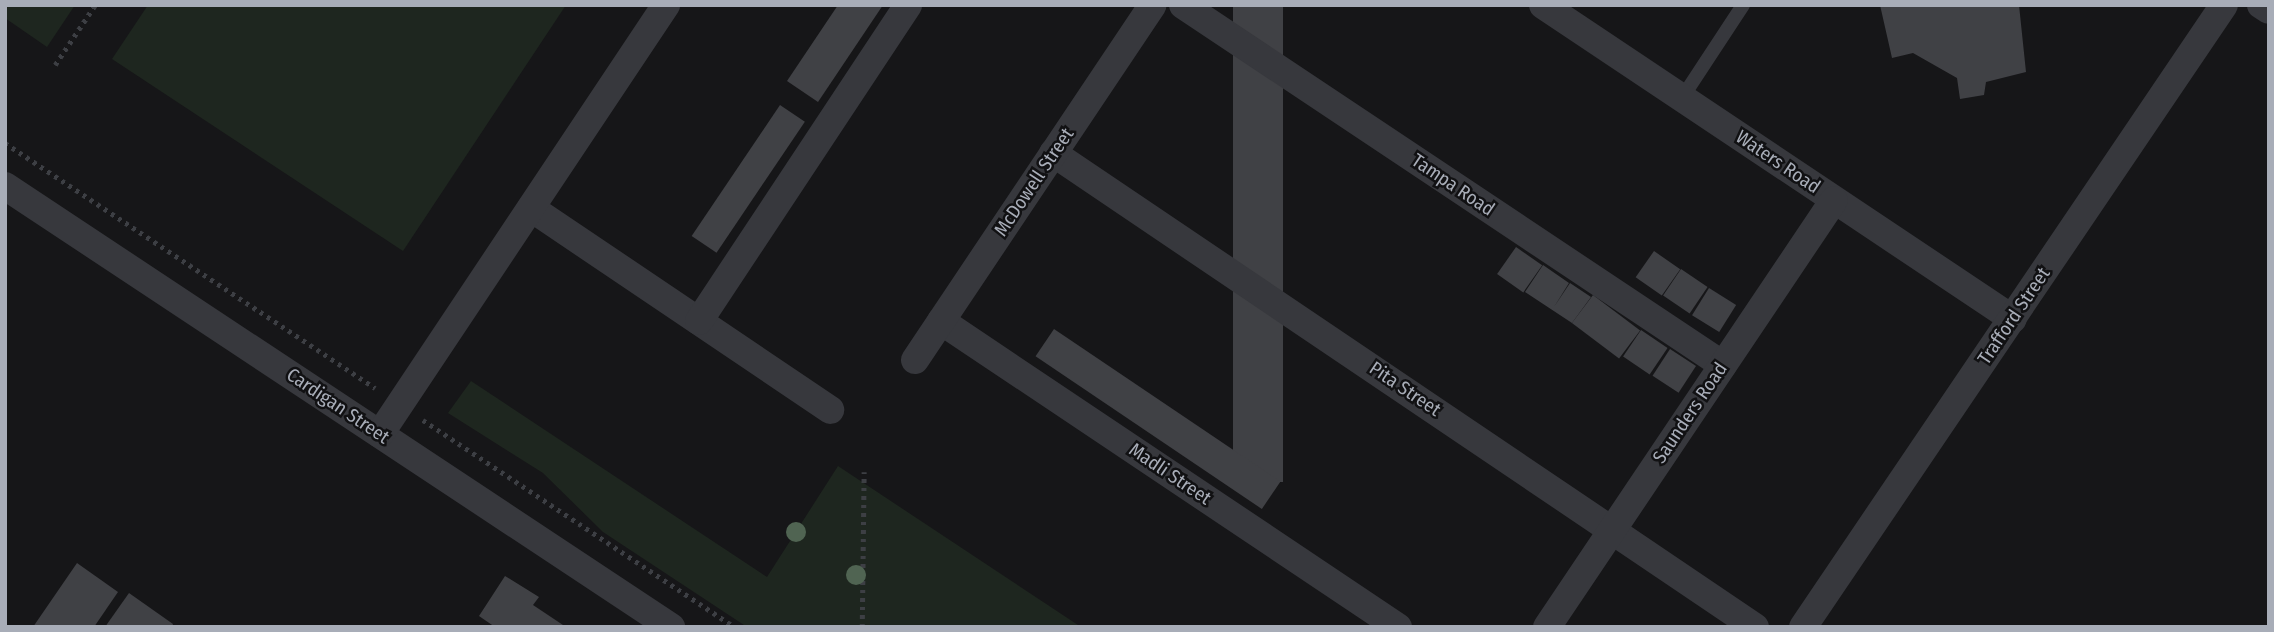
<!DOCTYPE html>
<html>
<head>
<meta charset="utf-8">
<style>
	body { margin:0 }
	#map { position:relative; width:2274px; height:632px; overflow:hidden; background:#161618; font-family:"Fira Sans Condensed",sans-serif }
	div>[style] { position:absolute }
	.green>* { inset:0; background:#1e261f }
	.building>* { inset:0; background:#404145; transform-origin:0 0 }
	.path>* { height:4.5px; margin-top:-2.25px; transform-origin:0; background:repeating-linear-gradient(90deg,#3d3f44 0 3.5px,transparent 0 8.5px) }
	.service>* { height:14px; margin:-7px; padding:0 7px; transform-origin:7px; border-radius:7px; background:#37383d }
	.minor>* { height:28px; margin:-14px; padding:0 14px; transform-origin:14px; border-radius:14px; background:#37383d }
	.trees>* { width:20px; height:20px; margin:-10px; border-radius:50%; background:#506452 }
	span { translate:-50% -50%; white-space:nowrap; text-align:center; line-height:1.15; -webkit-text-stroke:5px #111113; paint-order:stroke }
	.street-label { font-size:19px; color:#a8adb8 }
	.frame { position:absolute; inset:0; border:7px solid #a8adb8; pointer-events:none }
</style>
</head>
<body>
<div id="map">
	<div class="green">
		<i style="clip-path:polygon(5px 5px,75px 5px,47px 47px,5px 18px)"></i>
		<i style="clip-path:polygon(148px 5px,566px 5px,403px 251px,112px 59px)"></i>
		<i style="clip-path:polygon(471px 381px,767px 577px,838px 466px,1081px 627px,747px 627px,603px 532px,543px 473px,448px 413px)"></i>
	</div>
	<div class="building">
		<i style="clip-path:polygon(838px 5px,883px 5px,818px 102px,787px 81px)"></i>
		<i style="left:1233px;top:5px;width:50px;height:477px"></i>
		<i style="clip-path:polygon(1880px 5px,2019px 5px,2026px 72px,1986px 82px,1984px 95px,1960px 99px,1957px 78px,1913px 53px,1892px 58px)"></i>
		<i style="left:780px;top:105px;width:30px;height:158px;rotate:34deg"></i>
		<i style="left:1516px;top:247px;width:32px;height:33px;rotate:35deg"></i>
		<i style="left:1654px;top:251px;width:32px;height:32px;rotate:35deg"></i>
		<i style="clip-path:polygon(1543px 265px,1569px 283px,1554px 307px,1570px 283px,1591px 297px,1572px 323px,1525px 292px)"></i>
		<i style="left:1681px;top:269px;width:32px;height:32px;rotate:34deg"></i>
		<i style="left:1709px;top:288px;width:32px;height:32px;rotate:32deg"></i>
		<i style="left:1593px;top:295px;width:59px;height:35px;rotate:37deg"></i>
		<i style="left:1054px;top:329px;width:273px;height:33px;rotate:34deg"></i>
		<i style="left:1641px;top:330px;width:32px;height:32px;rotate:34deg"></i>
		<i style="left:1670px;top:349px;width:31px;height:32px;rotate:33deg"></i>
		<i style="clip-path:polygon(77px 563px,118px 592px,94px 627px,33px 627px)"></i>
		<i style="clip-path:polygon(505px 576px,539px 597px,533px 605px,566px 627px,495px 627px,479px 616px)"></i>
		<i style="clip-path:polygon(129px 593px,173px 624px,172px 627px,105px 627px)"></i>
	</div>
	<div class="path">
		<i style="left:55px;top:65px;width:72px;rotate:-56.3deg"></i>
		<i style="left:5px;top:143px;width:444px;rotate:33.5deg"></i>
		<i style="left:423px;top:420px;width:374px;rotate:33.6deg"></i>
		<i style="left:862px;top:627px;width:155px;rotate:-89.3deg"></i>
	</div>
	<div class="service">
		<i style="left:1682px;top:98px;width:111px;rotate:-56.7deg"></i>
	</div>
	<div class="minor">
		<i style="left:1183px;top:5px;width:649px;rotate:33.69deg"></i>
		<i style="left:1543px;top:5px;width:565px;rotate:33.75deg"></i>
		<i style="left:2261px;top:5px;width:9px;rotate:32deg"></i>
		<i style="left:1053px;top:153px;width:847px;rotate:34.03deg"></i>
		<i style="left:5px;top:186px;width:799px;rotate:33.51deg"></i>
		<i style="left:531px;top:208px;width:361px;rotate:34deg"></i>
		<i style="left:699px;top:321px;width:379px;rotate:-56.5deg"></i>
		<i style="left:941px;top:321px;width:550px;rotate:33.81deg"></i>
		<i style="left:915px;top:360px;width:427px;rotate:-56.2deg"></i>
		<i style="left:380px;top:434px;width:516px;rotate:-56.31deg"></i>
		<i style="left:1547px;top:627px;width:514px;rotate:-56.09deg"></i>
		<i style="left:1803px;top:627px;width:751px;rotate:-55.91deg"></i>
	</div>
	<div class="trees">
		<i style="left:796px;top:532px"></i>
		<i style="left:856px;top:575px"></i>
	</div>
	<div class="street-label">
		<span style="left:1778px;top:162px;rotate:34deg">Waters Road</span>
		<span style="left:1034px;top:182px;rotate:-56deg">McDowell Street</span>
		<span style="left:1453px;top:185px;rotate:34deg">Tampa Road</span>
		<span style="left:2014px;top:316px;rotate:-56deg">Trafford Street</span>
		<span style="left:1405px;top:389px;rotate:34deg">Pita Street</span>
		<span style="left:338px;top:406px;rotate:34deg">Cardigan Street</span>
		<span style="left:1690px;top:413px;rotate:-56deg">Saunders Road</span>
		<span style="left:1170px;top:474px;rotate:34deg">Madli Street</span>
	</div>
	<div class="frame"></div>
</div>
</body>
</html>
